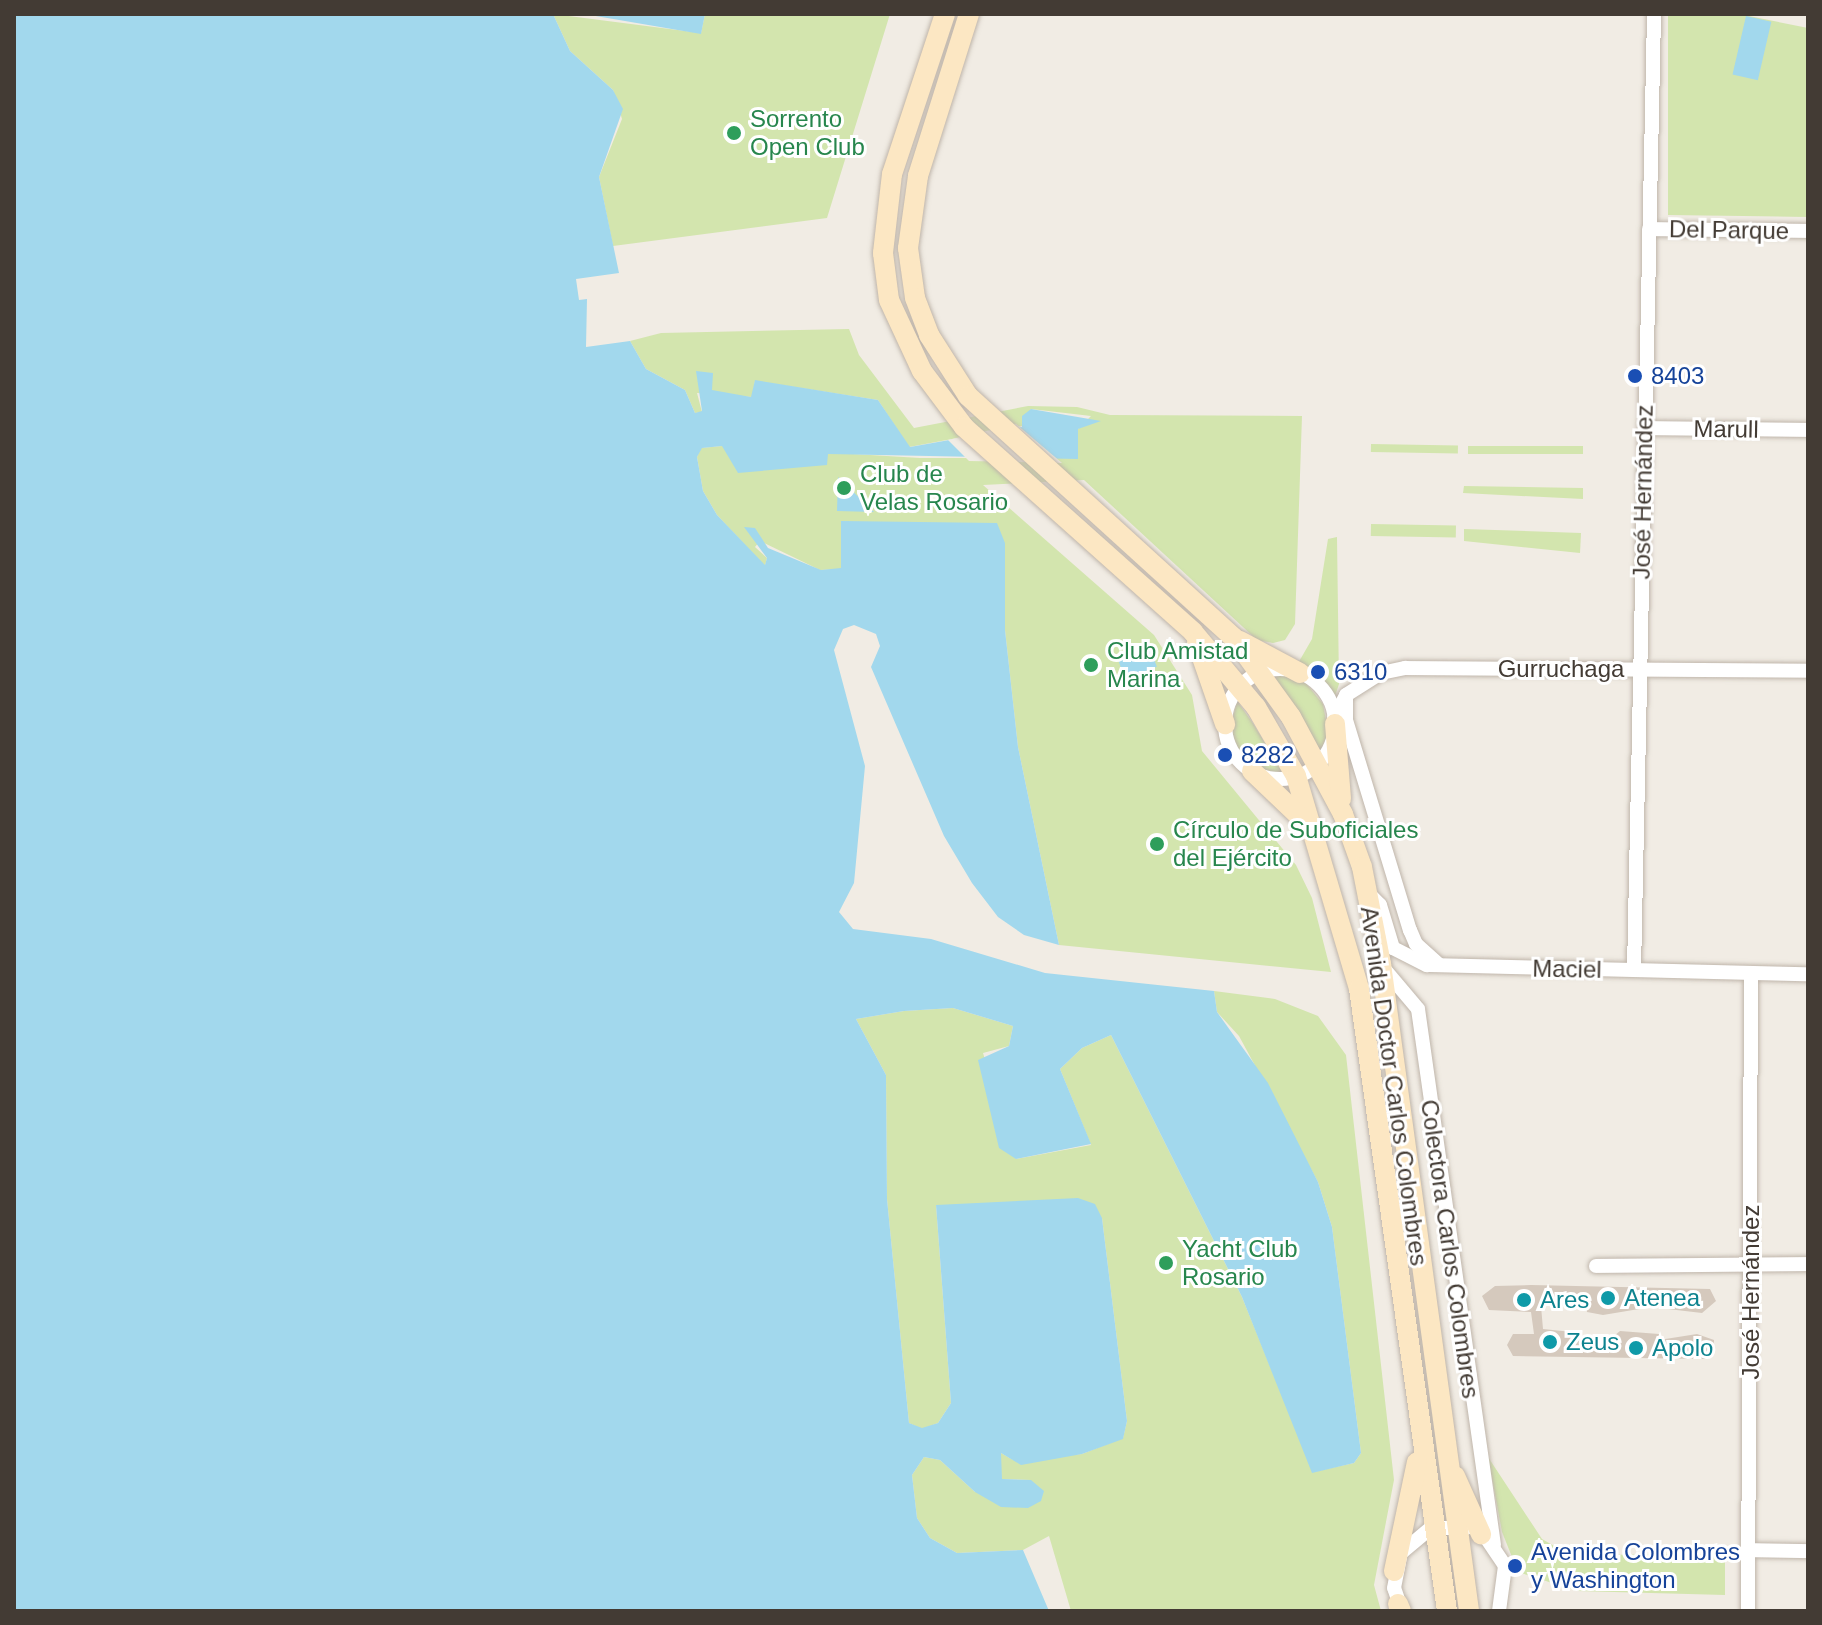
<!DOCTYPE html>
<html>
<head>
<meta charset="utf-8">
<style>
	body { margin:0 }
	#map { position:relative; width:1822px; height:1625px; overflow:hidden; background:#f1ece4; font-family:Helvetica,sans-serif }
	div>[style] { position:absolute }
	.green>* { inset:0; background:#d3e5ae; transform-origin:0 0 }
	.water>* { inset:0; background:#a2d8ed; transform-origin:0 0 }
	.pier>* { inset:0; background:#f1ece4 }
	.building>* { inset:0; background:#d5c9bd }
	.roads { filter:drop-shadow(0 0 2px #bfb5aa) drop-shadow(0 0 2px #bfb5aa) }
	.minor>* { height:14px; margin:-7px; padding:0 7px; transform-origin:7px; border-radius:7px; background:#fff }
	.minor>.ring { margin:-7px; padding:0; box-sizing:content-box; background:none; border:14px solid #fff; border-radius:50% }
	.secondary>* { height:20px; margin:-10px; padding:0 10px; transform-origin:10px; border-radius:10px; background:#fce7c3 }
	.dots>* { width:22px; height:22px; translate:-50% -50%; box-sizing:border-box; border:4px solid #fff; border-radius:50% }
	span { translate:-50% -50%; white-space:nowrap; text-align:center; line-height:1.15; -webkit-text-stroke:6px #fff; paint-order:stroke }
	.leisure-label { font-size:24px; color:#27864d }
	.left { translate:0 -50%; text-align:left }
	.street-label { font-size:24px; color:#433b34 }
	.transit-label { font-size:24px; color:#164399 }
	.culture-label { font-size:24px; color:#0d838f }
	.frame { position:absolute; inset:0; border:16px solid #433b34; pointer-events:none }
</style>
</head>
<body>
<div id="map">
	<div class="green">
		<i style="clip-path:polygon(553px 14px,701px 33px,705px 14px,890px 14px,827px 218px,613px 246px,599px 177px,622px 119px,613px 90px,570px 51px)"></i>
		<i style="clip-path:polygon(1668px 14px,1739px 14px,1808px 28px,1808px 217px,1668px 215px)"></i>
		<i style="clip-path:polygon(849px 329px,859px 355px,914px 428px,1028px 406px,1077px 407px,1110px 415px,1302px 416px,1295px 624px,1285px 640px,1273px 643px,1257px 640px,1084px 480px,983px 485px,1154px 635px,1192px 695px,1202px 751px,1296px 865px,1312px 898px,1331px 972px,1059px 945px,1018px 747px,1005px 630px,1005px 543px,841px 521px,841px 569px,820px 570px,760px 541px,755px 547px,767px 558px,765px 566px,717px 515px,703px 491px,697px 457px,701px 448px,722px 446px,920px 458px,1078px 458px,1078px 429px,1091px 416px,1031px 409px,1022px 426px,909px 447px,878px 400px,755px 381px,752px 397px,697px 393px,702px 412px,695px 413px,685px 390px,646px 369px,630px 341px,661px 333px)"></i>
		<i style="left:1371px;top:444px;width:87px;height:8px;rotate:1deg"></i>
		<i style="left:1468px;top:446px;width:115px;height:8px"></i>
		<i style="clip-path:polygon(1464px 486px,1583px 488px,1583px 499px,1463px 493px)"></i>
		<i style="left:1371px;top:524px;width:85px;height:12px;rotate:1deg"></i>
		<i style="clip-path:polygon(1464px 529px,1581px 533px,1580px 553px,1464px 541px)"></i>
		<i style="clip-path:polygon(1337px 537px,1339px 684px,1335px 696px,1297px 665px,1312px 639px,1328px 539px)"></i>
		<i style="clip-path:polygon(1285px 674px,1305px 682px,1323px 704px,1328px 732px,1320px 754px,1271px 675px)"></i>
		<i style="clip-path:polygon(1237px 701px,1252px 722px,1283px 772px,1263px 772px,1236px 749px,1231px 726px)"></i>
		<i style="clip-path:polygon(1214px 991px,1275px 999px,1318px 1016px,1346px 1055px,1394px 1480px,1374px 1585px,1381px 1611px,1071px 1611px,1049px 1536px,1023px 1550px,957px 1553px,930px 1538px,917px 1518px,912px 1475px,924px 1457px,940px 1460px,975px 1492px,1031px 1480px,1002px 1479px,996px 1462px,1001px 1453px,1013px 1460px,1082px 1454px,1123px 1438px,1127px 1421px,1102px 1218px,936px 1205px,951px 1403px,938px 1423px,922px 1429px,909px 1423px,887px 1199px,886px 1075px,856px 1019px,904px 1011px,953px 1008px,1013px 1026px,1009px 1046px,983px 1053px,1016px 1159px,1091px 1145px,1060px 1069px,1082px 1048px,1111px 1035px,1242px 1297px,1313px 1472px,1354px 1463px,1361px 1453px,1332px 1227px,1318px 1182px,1239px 1036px,1217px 1012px)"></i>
		<i style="clip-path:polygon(1488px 1457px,1542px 1539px,1570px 1555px,1725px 1554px,1725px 1595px,1577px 1591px,1518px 1572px,1502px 1532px)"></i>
	</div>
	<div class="water">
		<i style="clip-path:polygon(14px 14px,553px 14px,570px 51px,613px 90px,623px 109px,599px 177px,619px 273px,576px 279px,579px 300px,587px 299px,586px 347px,630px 341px,646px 369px,685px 390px,695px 413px,702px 411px,696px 371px,713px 373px,712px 390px,751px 397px,755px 380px,878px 400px,910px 447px,1022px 427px,1022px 416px,1031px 409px,1101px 421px,1078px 429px,1078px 459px,828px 454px,827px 465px,738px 473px,722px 446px,702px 448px,697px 457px,703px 491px,717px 515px,765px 565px,767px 558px,744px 527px,755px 528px,768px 548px,821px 570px,841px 568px,841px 521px,997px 523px,1005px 543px,1005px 630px,1018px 747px,1059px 945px,1024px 935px,998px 917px,972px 883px,944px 836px,871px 667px,880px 646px,876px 634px,854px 625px,843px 629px,834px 650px,865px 766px,854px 883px,839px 912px,853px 929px,931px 939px,1045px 973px,1214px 991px,1217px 1012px,1268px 1083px,1318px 1182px,1332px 1227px,1361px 1453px,1354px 1463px,1312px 1473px,1242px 1297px,1111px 1035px,1082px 1048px,1060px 1069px,1091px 1144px,1016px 1159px,999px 1148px,978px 1060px,1009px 1046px,1013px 1026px,953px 1008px,904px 1011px,856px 1019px,886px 1075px,887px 1199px,909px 1423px,922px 1428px,938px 1423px,951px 1403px,936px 1205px,1078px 1198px,1095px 1204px,1102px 1218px,1127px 1421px,1123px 1439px,1082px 1454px,1021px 1465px,1001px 1453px,1002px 1479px,1031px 1480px,1044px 1491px,1041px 1501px,1028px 1508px,1001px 1507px,975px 1492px,940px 1460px,924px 1457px,912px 1475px,917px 1518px,930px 1538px,957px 1553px,1023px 1550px,1049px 1611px,14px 1611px)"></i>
		<i style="clip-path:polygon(584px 14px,705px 14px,701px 34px)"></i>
		<i style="left:1746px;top:16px;width:26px;height:60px;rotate:13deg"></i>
		<i style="clip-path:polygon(838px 477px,874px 512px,837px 511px)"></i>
		<i style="left:1150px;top:648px;width:20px;height:34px;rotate:70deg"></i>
	</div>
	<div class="pier">
		<i style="clip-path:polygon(1016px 424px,1062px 463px,969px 461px,948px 440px)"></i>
	</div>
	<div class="building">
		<i style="clip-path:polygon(1531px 1285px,1710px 1289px,1716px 1301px,1702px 1313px,1651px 1307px,1603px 1315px,1587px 1312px,1586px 1306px,1541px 1306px,1543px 1329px,1572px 1332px,1574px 1339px,1609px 1340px,1620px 1331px,1659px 1334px,1659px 1340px,1697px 1334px,1714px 1340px,1714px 1352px,1704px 1359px,1513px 1356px,1507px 1345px,1513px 1334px,1534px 1334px,1531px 1312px,1489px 1310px,1482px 1296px,1495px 1286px)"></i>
	</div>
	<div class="roads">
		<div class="minor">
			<i style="left:1649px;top:229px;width:159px;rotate:0.7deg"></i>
			<i style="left:1645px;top:428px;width:163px;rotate:0.7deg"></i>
			<i class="ring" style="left:1225px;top:669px;width:96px;height:96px"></i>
			<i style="left:1346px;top:699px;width:21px;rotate:90deg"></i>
			<i style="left:1346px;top:720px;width:220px;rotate:73.1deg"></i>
			<i style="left:1410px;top:930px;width:15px;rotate:67deg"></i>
			<i style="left:1416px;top:944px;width:31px;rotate:42deg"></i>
			<i style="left:1334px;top:718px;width:26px;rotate:-62deg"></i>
			<i style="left:1346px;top:695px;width:41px;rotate:-32.2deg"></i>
			<i style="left:1381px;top:673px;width:25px;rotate:-12deg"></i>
			<i style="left:1405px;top:668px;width:403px;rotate:0.4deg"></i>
			<i style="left:1367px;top:892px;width:18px;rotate:45deg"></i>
			<i style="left:1380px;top:905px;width:45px;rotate:73.2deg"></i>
			<i style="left:1393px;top:948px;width:38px;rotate:27deg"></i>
			<i style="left:1427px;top:965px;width:381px;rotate:1.4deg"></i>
			<i style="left:1381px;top:965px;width:57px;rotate:49.9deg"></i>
			<i style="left:1418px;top:1009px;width:541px;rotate:81.93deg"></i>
			<i style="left:1634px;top:970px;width:956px;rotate:-88.8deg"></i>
			<i style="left:1596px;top:1266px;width:212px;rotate:-0.5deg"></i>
			<i style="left:1487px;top:1539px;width:32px;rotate:56deg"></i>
			<i style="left:1505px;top:1566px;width:45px;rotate:97.6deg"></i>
			<i style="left:1748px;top:1550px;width:60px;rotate:1deg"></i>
			<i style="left:1402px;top:1611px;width:24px;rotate:-109deg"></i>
			<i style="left:1394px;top:1588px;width:36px;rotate:-79deg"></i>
			<i style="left:1401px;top:1553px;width:39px;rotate:-40deg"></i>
			<i style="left:1431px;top:1528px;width:35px"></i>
			<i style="left:1748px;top:1611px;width:638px;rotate:-89.73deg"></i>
		</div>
		<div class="secondary">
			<i style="left:945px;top:14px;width:169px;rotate:108.3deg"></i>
			<i style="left:892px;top:174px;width:80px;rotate:96.5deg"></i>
			<i style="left:883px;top:253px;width:47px;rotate:82.7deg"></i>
			<i style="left:889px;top:300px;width:78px;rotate:65.1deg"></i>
			<i style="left:922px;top:371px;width:70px;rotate:53.1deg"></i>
			<i style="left:964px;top:427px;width:307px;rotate:41.8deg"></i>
			<i style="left:1193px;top:632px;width:98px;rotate:50deg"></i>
			<i style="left:1256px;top:707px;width:80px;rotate:59.9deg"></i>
			<i style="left:1296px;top:776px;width:222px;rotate:73.5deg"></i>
			<i style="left:1359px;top:989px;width:628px;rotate:81.95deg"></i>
			<i style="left:969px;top:14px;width:170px;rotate:107.5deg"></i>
			<i style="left:918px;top:176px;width:73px;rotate:97.9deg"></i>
			<i style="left:908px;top:248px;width:50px;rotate:82deg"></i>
			<i style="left:915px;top:298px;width:40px;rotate:69deg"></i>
			<i style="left:929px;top:335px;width:72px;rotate:57.4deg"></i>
			<i style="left:968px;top:396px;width:360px;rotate:42.3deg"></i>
			<i style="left:1234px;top:638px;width:97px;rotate:54.2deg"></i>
			<i style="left:1291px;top:717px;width:110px;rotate:61.8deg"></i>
			<i style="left:1343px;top:814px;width:56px;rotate:70.3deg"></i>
			<i style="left:1362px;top:867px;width:99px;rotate:78.9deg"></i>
			<i style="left:1381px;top:964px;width:653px;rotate:82.25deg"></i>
			<i style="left:1240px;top:641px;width:68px;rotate:28.1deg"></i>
			<i style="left:1197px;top:643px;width:86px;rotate:70.9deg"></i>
			<i style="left:1335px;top:724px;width:75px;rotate:85.4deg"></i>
			<i style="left:1252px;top:771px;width:88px;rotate:43.6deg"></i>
			<i style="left:1455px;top:1476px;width:64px;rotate:65.9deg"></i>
			<i style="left:1394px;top:1571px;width:111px;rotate:-78.1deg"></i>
			<i style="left:1398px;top:1604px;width:8px;rotate:67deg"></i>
		</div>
	</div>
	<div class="dots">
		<i style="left:734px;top:133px;background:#2e9e5b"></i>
		<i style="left:1635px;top:376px;background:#1a4fb4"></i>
		<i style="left:844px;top:488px;background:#2e9e5b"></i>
		<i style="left:1091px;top:665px;background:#2e9e5b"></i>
		<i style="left:1318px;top:672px;background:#1a4fb4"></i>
		<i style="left:1225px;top:755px;background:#1a4fb4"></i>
		<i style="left:1157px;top:844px;background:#2e9e5b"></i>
		<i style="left:1166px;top:1263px;background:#2e9e5b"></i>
		<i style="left:1608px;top:1298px;background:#0f9aa8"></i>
		<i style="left:1524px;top:1300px;background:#0f9aa8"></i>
		<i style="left:1550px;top:1342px;background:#0f9aa8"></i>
		<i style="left:1636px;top:1348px;background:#0f9aa8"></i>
		<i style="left:1515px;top:1566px;background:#1a4fb4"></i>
	</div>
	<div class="leisure-label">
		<span class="left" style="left:750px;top:133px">Sorrento<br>Open Club</span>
		<span class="left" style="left:860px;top:488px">Club de<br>Velas Rosario</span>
		<span class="left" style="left:1107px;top:665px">Club Amistad<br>Marina</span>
		<span class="left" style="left:1173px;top:844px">Círculo de Suboficiales<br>del Ejército</span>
		<span class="left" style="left:1182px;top:1263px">Yacht Club<br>Rosario</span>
	</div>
	<div class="street-label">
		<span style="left:1729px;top:230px;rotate:1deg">Del Parque</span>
		<span style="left:1726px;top:429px;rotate:1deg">Marull</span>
		<span style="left:1643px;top:492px;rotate:-89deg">José Hernández</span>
		<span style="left:1561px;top:669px">Gurruchaga</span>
		<span style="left:1567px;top:969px;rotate:1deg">Maciel</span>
		<span style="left:1394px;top:1086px;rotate:82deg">Avenida Doctor Carlos Colombres</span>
		<span style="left:1450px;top:1249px;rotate:82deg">Colectora Carlos Colombres</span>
		<span style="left:1751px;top:1292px;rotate:-90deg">José Hernández</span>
	</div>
	<div class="transit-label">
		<span class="left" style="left:1651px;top:376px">8403</span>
		<span class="left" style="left:1334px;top:672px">6310</span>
		<span class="left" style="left:1241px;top:755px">8282</span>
		<span class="left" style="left:1531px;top:1566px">Avenida Colombres<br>y Washington</span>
	</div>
	<div class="culture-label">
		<span class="left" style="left:1624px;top:1298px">Atenea</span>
		<span class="left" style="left:1540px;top:1300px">Ares</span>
		<span class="left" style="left:1566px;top:1342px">Zeus</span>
		<span class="left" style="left:1652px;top:1348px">Apolo</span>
	</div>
	<div class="frame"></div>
</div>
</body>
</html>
